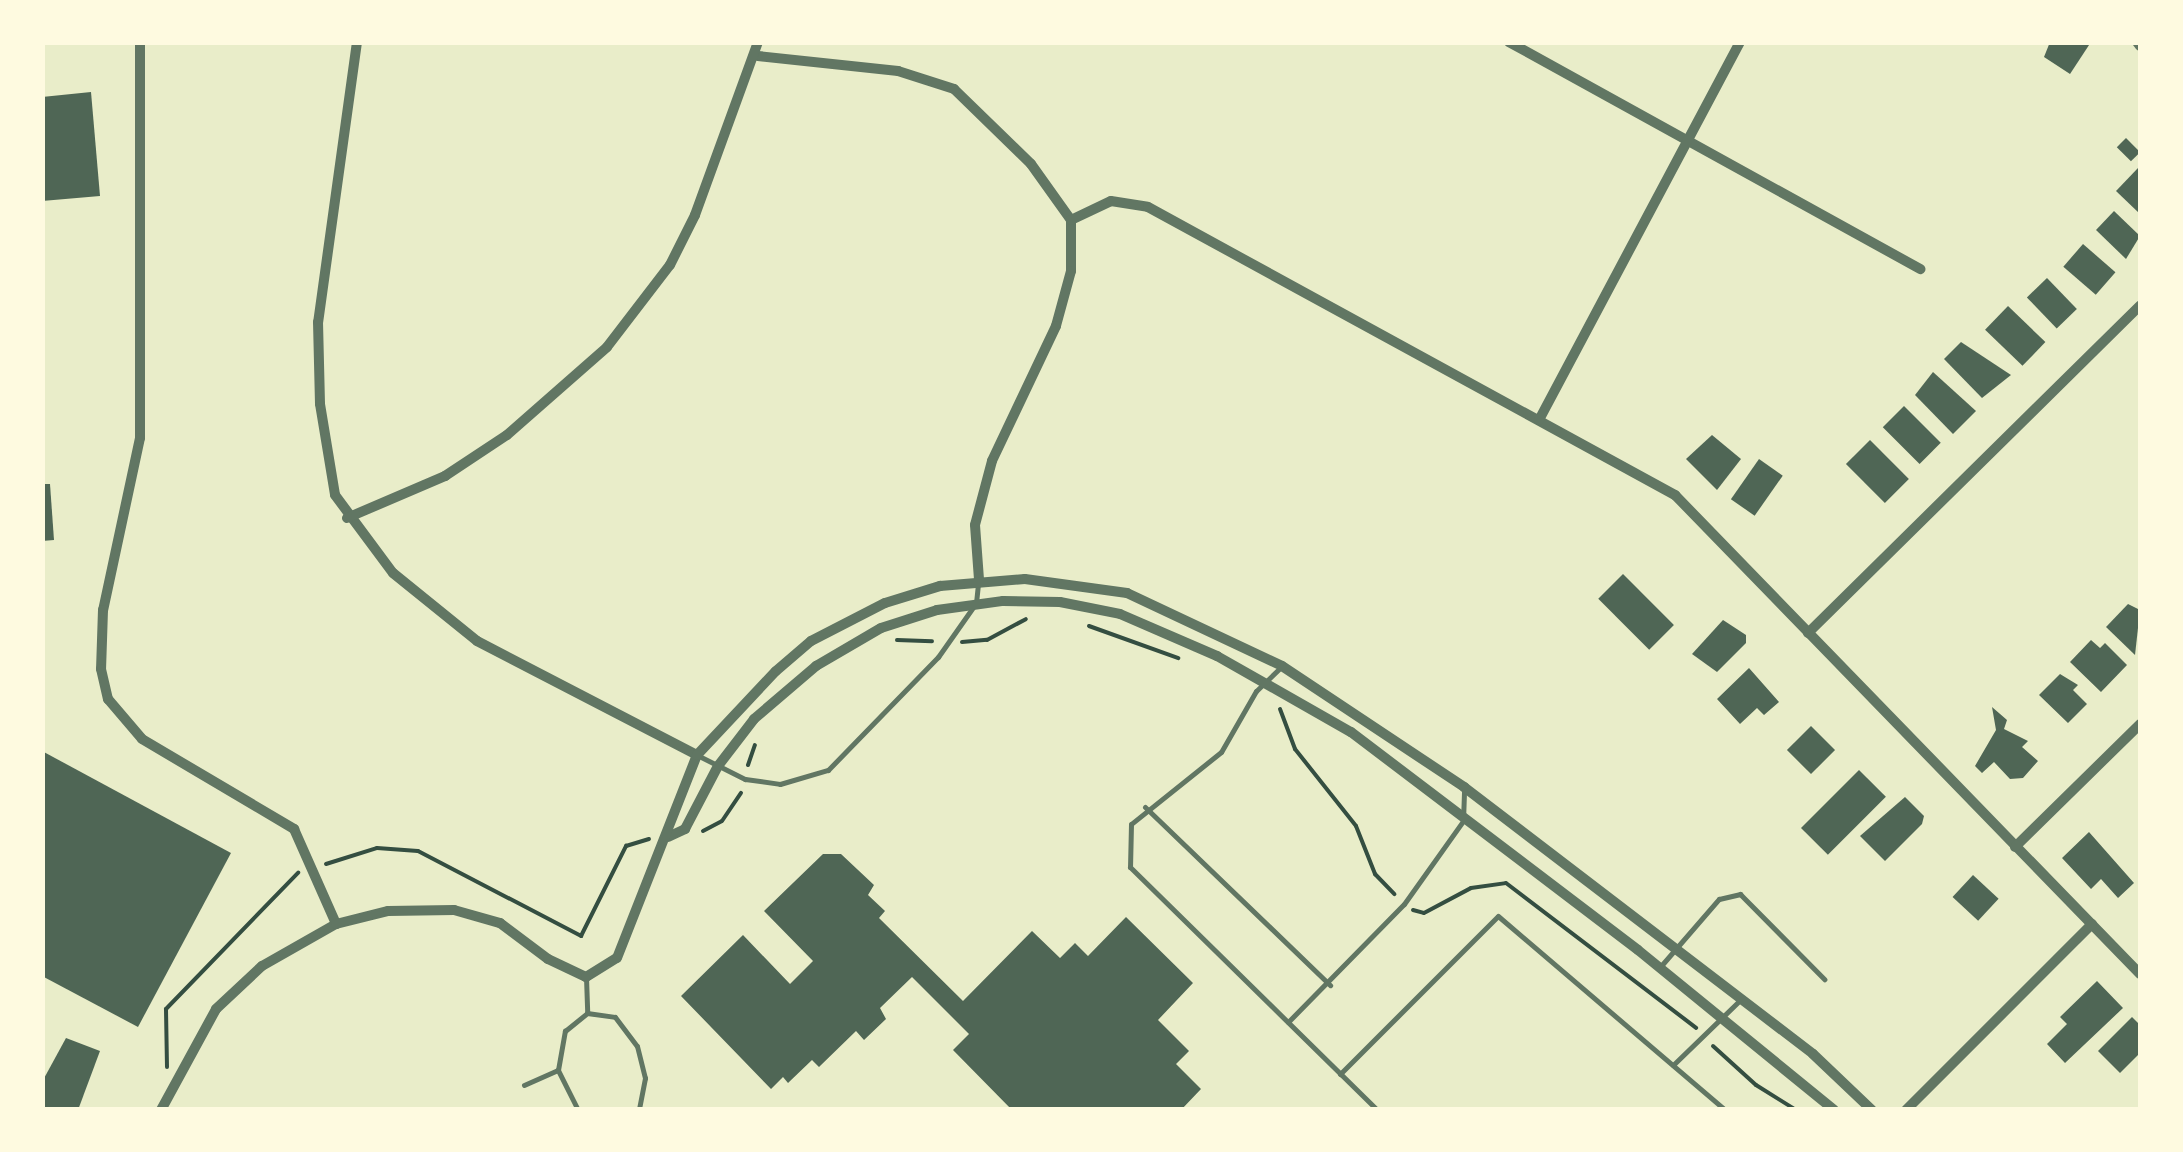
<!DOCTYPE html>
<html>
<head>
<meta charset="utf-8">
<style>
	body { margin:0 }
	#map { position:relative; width:2183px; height:1152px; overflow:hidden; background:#e9edc9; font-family:"Playfair Display",serif }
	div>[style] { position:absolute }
	.building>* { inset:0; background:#4f6655; transform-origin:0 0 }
	.path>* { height:4px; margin:-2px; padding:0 2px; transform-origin:2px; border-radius:2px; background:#344e41 }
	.service>* { height:5px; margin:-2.5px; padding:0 2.5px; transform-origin:2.5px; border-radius:2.5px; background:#617663 }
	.minor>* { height:10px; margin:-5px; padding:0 5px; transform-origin:5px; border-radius:5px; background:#617663 }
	span { translate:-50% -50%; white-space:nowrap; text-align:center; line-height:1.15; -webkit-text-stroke:8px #fefae0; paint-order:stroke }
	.frame { position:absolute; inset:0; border:45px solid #fefae0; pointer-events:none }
</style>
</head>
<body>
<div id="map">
	<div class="building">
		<i style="clip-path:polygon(2050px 42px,2091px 42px,2070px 74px,2044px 57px)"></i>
		<i style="clip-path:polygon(91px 92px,100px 196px,42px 201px,42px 97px)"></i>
		<i style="left:2126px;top:138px;width:20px;height:13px;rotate:45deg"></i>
		<i style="clip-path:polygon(2138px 168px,2140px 171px,2140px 214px,2116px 191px)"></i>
		<i style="clip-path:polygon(2114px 211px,2140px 236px,2126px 259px,2096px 230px)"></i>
		<i style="left:2083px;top:244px;width:43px;height:30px;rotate:41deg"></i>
		<i style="left:2047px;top:278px;width:43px;height:28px;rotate:46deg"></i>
		<i style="left:2008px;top:306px;width:52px;height:33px;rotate:44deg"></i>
		<i style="clip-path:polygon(1961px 342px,2011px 375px,1982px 398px,1944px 359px)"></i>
		<i style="clip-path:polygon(1933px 372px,1976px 411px,1953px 434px,1915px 395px)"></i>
		<i style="left:1904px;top:406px;width:52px;height:30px;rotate:45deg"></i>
		<i style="clip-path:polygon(1712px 435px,1741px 459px,1717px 490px,1686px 459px)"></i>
		<i style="left:1870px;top:440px;width:55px;height:34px;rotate:45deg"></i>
		<i style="left:1759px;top:459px;width:29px;height:49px;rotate:35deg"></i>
		<i style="clip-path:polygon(42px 484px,50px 484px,54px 540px,42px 541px)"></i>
		<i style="left:1623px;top:574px;width:72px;height:35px;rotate:45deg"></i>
		<i style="clip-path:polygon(2128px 604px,2140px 610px,2135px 655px,2106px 627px)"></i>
		<i style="clip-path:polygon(1723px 620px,1746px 635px,1746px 643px,1717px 672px,1692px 654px)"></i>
		<i style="clip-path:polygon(2091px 640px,2100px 648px,2105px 643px,2127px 665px,2101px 692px,2070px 662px)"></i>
		<i style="clip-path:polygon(1749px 668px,1779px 702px,1764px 715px,1757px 708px,1740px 724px,1717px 699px)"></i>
		<i style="clip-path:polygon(2060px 674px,2078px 685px,2073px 690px,2087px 704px,2068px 723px,2039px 695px)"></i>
		<i style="clip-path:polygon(1992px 707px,2007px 720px,2004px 729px,2028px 741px,2022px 747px,2038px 761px,2023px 778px,2010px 779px,1994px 762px,1982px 773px,1975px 766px,1996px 730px)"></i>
		<i style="left:1811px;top:726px;width:34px;height:34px;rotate:45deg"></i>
		<i style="clip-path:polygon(42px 751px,231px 853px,138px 1027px,42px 976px)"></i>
		<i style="left:1859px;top:770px;width:38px;height:82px;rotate:45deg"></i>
		<i style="clip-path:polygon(1905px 797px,1924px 816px,1922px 824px,1885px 861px,1860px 836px)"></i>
		<i style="clip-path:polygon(2089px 832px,2134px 883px,2118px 898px,2101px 879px,2091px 889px,2062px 858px)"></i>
		<i style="clip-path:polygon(823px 854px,841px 854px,874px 885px,868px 895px,885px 911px,879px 918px,963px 1001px,1032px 931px,1060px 958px,1075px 943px,1088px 956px,1126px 917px,1193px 983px,1158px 1020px,1189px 1051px,1176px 1064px,1201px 1089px,1181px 1110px,1012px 1110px,953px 1050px,969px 1034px,912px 977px,880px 1008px,886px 1019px,864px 1040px,856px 1031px,819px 1067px,812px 1060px,788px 1083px,783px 1077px,771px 1089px,681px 996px,743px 935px,790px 984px,813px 961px,764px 911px)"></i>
		<i style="left:1973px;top:875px;width:35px;height:30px;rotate:43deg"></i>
		<i style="clip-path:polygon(2097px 981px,2123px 1008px,2065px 1063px,2047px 1044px,2067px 1024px,2060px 1017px)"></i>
		<i style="clip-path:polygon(2132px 1017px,2140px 1025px,2140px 1053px,2120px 1073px,2098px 1051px)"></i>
		<i style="clip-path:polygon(66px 1038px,100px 1051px,78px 1110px,42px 1110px,42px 1082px)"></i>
	</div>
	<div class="path">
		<i style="left:1089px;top:626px;width:95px;rotate:19.8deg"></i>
		<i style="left:897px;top:640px;width:35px;rotate:2deg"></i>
		<i style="left:962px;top:642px;width:25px;rotate:-5deg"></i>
		<i style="left:987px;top:640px;width:44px;rotate:-28.3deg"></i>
		<i style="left:1280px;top:709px;width:43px;rotate:69.4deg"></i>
		<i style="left:1295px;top:749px;width:98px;rotate:51.6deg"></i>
		<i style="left:1356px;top:826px;width:52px;rotate:68.4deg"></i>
		<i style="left:1375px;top:874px;width:28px;rotate:46deg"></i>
		<i style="left:748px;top:765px;width:21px;rotate:-71deg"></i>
		<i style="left:703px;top:831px;width:21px;rotate:-28deg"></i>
		<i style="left:722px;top:821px;width:34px;rotate:-56deg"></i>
		<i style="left:326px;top:864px;width:53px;rotate:-17.4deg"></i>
		<i style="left:377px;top:848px;width:41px;rotate:4.2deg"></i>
		<i style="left:418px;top:851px;width:184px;rotate:27.5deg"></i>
		<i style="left:581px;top:936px;width:101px;rotate:-63.4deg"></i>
		<i style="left:626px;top:846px;width:24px;rotate:-17deg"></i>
		<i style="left:1413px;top:910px;width:11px;rotate:15deg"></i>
		<i style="left:1424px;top:913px;width:53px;rotate:-28deg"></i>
		<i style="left:1471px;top:888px;width:35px;rotate:-8deg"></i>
		<i style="left:1506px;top:883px;width:239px;rotate:37.3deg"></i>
		<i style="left:1713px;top:1046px;width:58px;rotate:42.2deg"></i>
		<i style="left:1756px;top:1085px;width:47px;rotate:32deg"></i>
		<i style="left:167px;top:1067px;width:58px;rotate:-91deg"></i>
		<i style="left:166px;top:1009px;width:190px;rotate:-45.9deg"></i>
	</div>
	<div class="service">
		<i style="left:1282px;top:666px;width:36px;rotate:136deg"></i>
		<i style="left:1256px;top:691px;width:70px;rotate:119.8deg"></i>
		<i style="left:1221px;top:752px;width:115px;rotate:141.3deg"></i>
		<i style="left:1131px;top:824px;width:43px;rotate:91.3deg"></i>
		<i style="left:1130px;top:867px;width:346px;rotate:44.5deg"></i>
		<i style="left:697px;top:755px;width:54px;rotate:26.6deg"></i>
		<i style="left:745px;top:779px;width:35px;rotate:8deg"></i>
		<i style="left:780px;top:784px;width:50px;rotate:-16.3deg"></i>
		<i style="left:828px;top:770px;width:158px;rotate:-45.8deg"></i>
		<i style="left:938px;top:657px;width:66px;rotate:-54.9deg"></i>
		<i style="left:976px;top:603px;width:19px;rotate:-84deg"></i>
		<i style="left:1145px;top:807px;width:257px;rotate:43.9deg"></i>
		<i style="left:1660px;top:967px;width:90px;rotate:-49.1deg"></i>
		<i style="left:1719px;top:899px;width:22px;rotate:-13deg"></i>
		<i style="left:1740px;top:894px;width:120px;rotate:45.3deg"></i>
		<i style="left:586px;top:977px;width:36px;rotate:88deg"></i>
		<i style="left:1288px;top:1022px;width:165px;rotate:-45.5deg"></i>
		<i style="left:1404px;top:904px;width:102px;rotate:-54.6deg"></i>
		<i style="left:1463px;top:821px;width:34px;rotate:-88deg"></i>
		<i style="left:1673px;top:1065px;width:93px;rotate:-44.1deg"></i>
		<i style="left:1340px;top:1074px;width:223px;rotate:-45deg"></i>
		<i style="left:1498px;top:916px;width:299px;rotate:40.5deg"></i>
		<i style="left:524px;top:1085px;width:37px;rotate:-24deg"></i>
		<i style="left:578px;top:1110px;width:45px;rotate:-116.6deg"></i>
		<i style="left:558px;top:1070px;width:40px;rotate:-80deg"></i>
		<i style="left:565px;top:1031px;width:28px;rotate:-39deg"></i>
		<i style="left:587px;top:1013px;width:28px;rotate:8deg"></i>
		<i style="left:615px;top:1017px;width:36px;rotate:53deg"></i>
		<i style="left:637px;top:1046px;width:33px;rotate:76deg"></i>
		<i style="left:645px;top:1078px;width:33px;rotate:101deg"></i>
	</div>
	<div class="minor">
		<i style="left:140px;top:42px;width:396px;rotate:90deg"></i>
		<i style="left:140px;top:438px;width:176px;rotate:102.1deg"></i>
		<i style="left:103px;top:610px;width:59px;rotate:91.9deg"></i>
		<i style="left:101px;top:669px;width:31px;rotate:77deg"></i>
		<i style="left:108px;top:699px;width:52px;rotate:49.6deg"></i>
		<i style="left:142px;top:739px;width:177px;rotate:30.6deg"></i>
		<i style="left:294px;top:829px;width:104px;rotate:66.1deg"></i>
		<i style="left:357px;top:42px;width:283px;rotate:97.9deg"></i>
		<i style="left:318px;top:322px;width:82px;rotate:88.6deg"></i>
		<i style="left:320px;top:404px;width:92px;rotate:80.6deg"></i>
		<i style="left:335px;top:495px;width:97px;rotate:53.4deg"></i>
		<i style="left:393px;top:573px;width:108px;rotate:39deg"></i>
		<i style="left:477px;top:641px;width:248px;rotate:27.4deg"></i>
		<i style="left:1509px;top:42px;width:470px;rotate:28.9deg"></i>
		<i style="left:2137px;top:42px;width:5px;rotate:53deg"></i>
		<i style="left:758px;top:56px;width:141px;rotate:6.1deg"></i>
		<i style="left:898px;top:71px;width:59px;rotate:17.8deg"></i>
		<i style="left:954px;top:89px;width:107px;rotate:44.2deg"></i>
		<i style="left:1031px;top:164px;width:69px;rotate:54.5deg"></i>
		<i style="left:1071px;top:220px;width:51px;rotate:90deg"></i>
		<i style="left:1071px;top:271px;width:57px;rotate:105.3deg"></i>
		<i style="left:1056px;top:326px;width:149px;rotate:115.4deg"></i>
		<i style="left:992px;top:461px;width:66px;rotate:104.9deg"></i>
		<i style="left:975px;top:525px;width:54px;rotate:85.8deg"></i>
		<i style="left:1071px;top:220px;width:44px;rotate:-25.4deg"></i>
		<i style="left:1111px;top:201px;width:37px;rotate:9deg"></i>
		<i style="left:1148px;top:207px;width:601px;rotate:28.66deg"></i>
		<i style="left:1675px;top:495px;width:668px;rotate:45.85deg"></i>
		<i style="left:1539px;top:420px;width:428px;rotate:-62deg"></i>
		<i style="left:347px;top:518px;width:107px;rotate:-23.2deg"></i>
		<i style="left:445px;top:476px;width:74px;rotate:-33.5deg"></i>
		<i style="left:507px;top:435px;width:133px;rotate:-41.3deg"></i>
		<i style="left:607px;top:347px;width:103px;rotate:-52.5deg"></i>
		<i style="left:670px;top:265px;width:56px;rotate:-63.4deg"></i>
		<i style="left:695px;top:215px;width:184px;rotate:-70deg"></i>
		<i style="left:1808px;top:633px;width:466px;rotate:-44.6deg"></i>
		<i style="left:668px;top:837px;width:19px;rotate:-25deg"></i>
		<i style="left:685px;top:829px;width:71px;rotate:-62.4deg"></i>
		<i style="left:718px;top:766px;width:59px;rotate:-52.5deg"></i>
		<i style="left:754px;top:719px;width:82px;rotate:-40.5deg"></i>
		<i style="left:816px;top:666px;width:75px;rotate:-30.3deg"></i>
		<i style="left:881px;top:628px;width:59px;rotate:-17.8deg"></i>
		<i style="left:937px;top:610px;width:67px;rotate:-7.8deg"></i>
		<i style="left:1003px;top:601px;width:57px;rotate:1deg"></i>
		<i style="left:1060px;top:602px;width:61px;rotate:11.3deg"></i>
		<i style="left:1120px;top:614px;width:106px;rotate:23.4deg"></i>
		<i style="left:1217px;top:656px;width:154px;rotate:29.6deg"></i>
		<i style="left:1351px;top:732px;width:360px;rotate:37.2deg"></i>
		<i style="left:1638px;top:950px;width:253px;rotate:39.2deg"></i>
		<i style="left:2015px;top:847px;width:175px;rotate:-44.5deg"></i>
		<i style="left:161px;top:1110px;width:115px;rotate:-61.4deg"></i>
		<i style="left:216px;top:1009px;width:63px;rotate:-43.1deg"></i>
		<i style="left:262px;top:966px;width:85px;rotate:-29.6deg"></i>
		<i style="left:336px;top:924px;width:54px;rotate:-14deg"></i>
		<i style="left:388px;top:911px;width:66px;rotate:-0.9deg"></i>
		<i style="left:454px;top:910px;width:48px;rotate:15.8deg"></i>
		<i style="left:500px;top:923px;width:60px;rotate:36.9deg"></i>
		<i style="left:548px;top:959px;width:42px;rotate:25.3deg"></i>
		<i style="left:586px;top:977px;width:36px;rotate:-32deg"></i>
		<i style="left:617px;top:958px;width:218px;rotate:-68.5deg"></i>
		<i style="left:697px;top:755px;width:115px;rotate:-46.8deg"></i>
		<i style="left:776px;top:671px;width:46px;rotate:-40.6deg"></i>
		<i style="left:811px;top:641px;width:83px;rotate:-27.2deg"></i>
		<i style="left:885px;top:603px;width:58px;rotate:-17.2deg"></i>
		<i style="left:940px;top:586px;width:85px;rotate:-4.7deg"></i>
		<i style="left:1025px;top:579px;width:103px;rotate:7.8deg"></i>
		<i style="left:1127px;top:593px;width:171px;rotate:25.2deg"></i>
		<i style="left:1282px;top:666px;width:219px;rotate:33.6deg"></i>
		<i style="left:1464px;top:787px;width:439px;rotate:37.4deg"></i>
		<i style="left:1813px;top:1054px;width:81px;rotate:43.5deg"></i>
		<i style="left:1906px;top:1110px;width:263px;rotate:-45deg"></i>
	</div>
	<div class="frame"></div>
</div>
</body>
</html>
